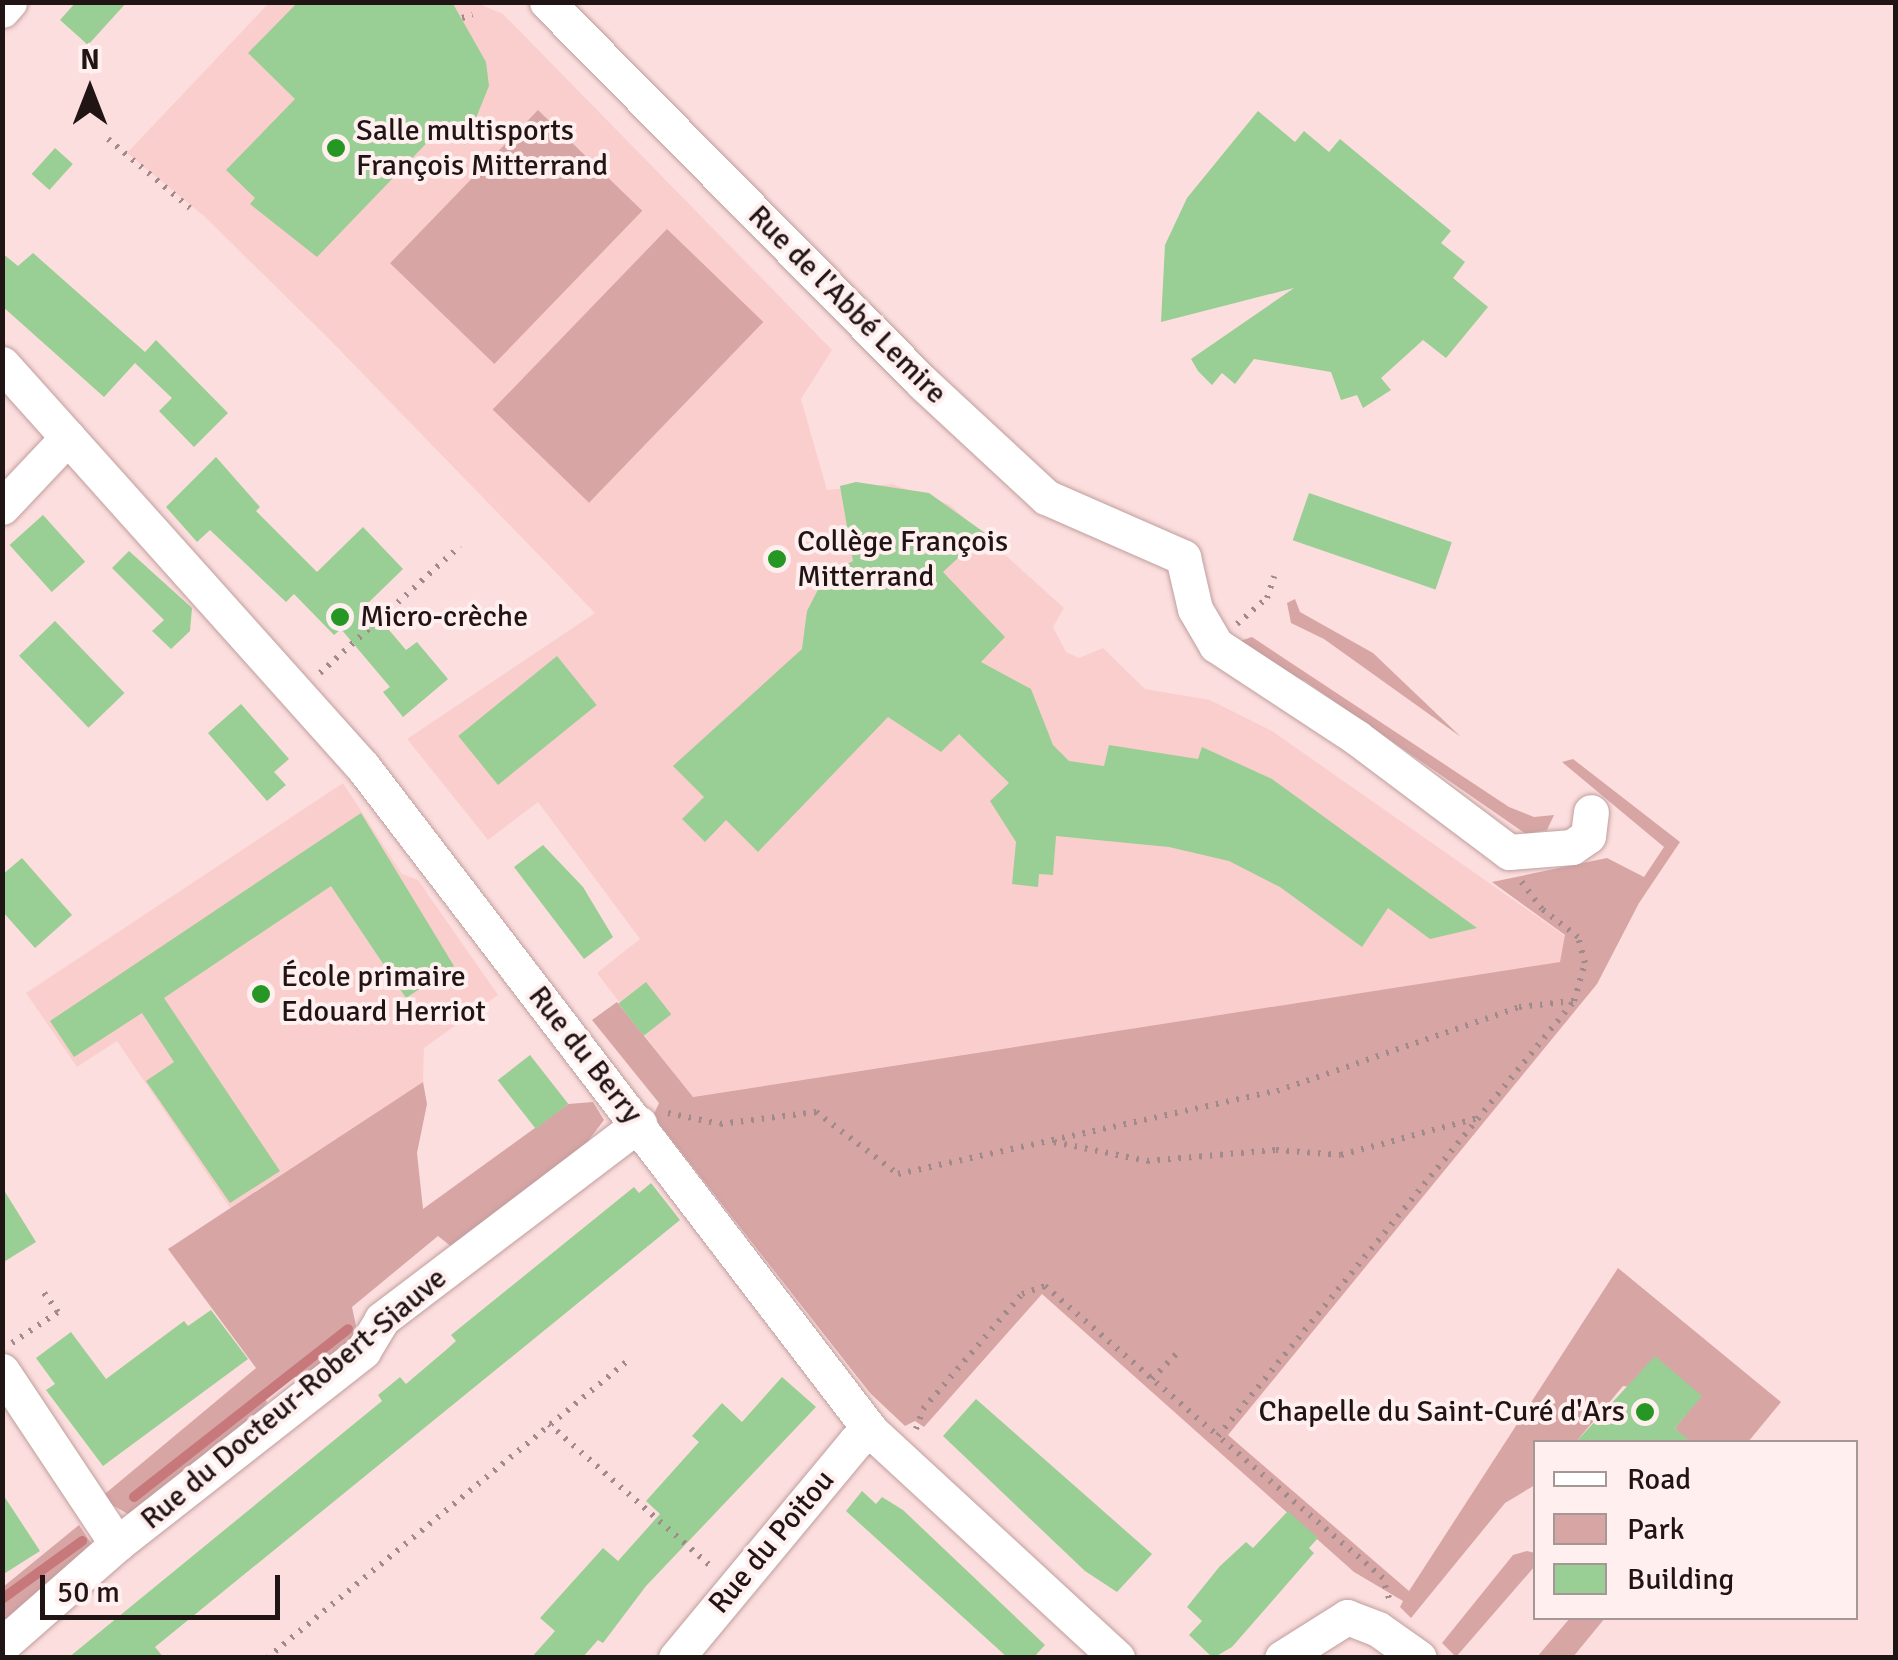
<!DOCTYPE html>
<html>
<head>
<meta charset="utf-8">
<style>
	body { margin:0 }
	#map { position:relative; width:1898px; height:1660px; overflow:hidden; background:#fcdede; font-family:Signika,sans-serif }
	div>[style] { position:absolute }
	.built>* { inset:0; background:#fbcece }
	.green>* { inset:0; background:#d8a5a5; transform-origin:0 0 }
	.stream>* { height:10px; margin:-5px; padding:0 5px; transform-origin:5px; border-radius:5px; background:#c7787a }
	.building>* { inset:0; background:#99ce94; transform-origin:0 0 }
	.path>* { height:6px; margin-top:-3px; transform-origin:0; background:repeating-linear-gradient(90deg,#a18a8a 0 2.5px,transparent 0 10.5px) }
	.roads { filter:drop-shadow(0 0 2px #c09e9d) drop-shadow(0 0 2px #c09e9d) }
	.minor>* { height:35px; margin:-17.5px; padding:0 17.5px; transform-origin:17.5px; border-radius:17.5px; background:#fff }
	.dots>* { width:28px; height:28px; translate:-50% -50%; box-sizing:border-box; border:5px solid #ffefef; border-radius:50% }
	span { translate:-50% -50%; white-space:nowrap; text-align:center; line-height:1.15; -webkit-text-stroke:8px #ffefef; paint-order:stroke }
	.poi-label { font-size:30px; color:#201414 }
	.left { translate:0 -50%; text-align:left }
	.right { translate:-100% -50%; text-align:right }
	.street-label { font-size:30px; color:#201414 }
	.frame { position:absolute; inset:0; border:5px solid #201414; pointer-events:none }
	.legend { position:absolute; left:1533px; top:1440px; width:325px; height:180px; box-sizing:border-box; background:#ffefef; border:2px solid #a69797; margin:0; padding:12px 18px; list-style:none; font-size:30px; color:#201414 }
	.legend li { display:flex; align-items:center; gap:20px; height:50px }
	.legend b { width:50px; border:2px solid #a69797 }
	.north { position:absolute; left:40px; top:40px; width:100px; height:100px; -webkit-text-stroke:8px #ffefef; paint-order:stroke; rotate:0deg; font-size:28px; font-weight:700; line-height:40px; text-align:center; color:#201414 }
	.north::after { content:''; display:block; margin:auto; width:35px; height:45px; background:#201414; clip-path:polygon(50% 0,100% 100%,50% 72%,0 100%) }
	.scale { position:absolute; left:40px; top:1575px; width:240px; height:45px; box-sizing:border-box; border:5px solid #201414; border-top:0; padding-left:12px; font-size:30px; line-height:35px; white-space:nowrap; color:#201414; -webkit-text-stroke:8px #ffefef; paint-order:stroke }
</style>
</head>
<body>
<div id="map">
	<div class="built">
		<i style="clip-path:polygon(269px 3px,477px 3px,503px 14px,832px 350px,801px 399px,827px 490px,892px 484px,950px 505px,1064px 608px,1053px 627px,1066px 652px,1079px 658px,1103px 648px,1145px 689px,1210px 700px,1272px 731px,1565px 936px,1561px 962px,692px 1097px,597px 973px,640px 939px,538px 802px,488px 840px,407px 739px,595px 613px,331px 341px,204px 216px,127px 153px)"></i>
		<i style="clip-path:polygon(343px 783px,402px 874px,418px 880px,498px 995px,424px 1048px,423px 1082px,230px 1208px,117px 1041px,77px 1067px,26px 993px)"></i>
	</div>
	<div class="green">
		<i style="left:538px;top:110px;width:145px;height:213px;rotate:44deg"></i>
		<i style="left:667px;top:229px;width:134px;height:251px;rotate:44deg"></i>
		<i style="clip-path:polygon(1295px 599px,1300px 612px,1373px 653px,1461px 737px,1324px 639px,1291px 623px,1287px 603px)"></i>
		<i style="clip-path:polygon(1252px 637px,1509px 807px,1534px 817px,1554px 815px,1547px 830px,1526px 834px,1305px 681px,1266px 664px,1240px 641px)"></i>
		<i style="clip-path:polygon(1573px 759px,1680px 842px,1639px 903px,1597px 984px,1228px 1435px,1409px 1591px,1618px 1268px,1781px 1402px,1748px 1442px,1672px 1442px,1680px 1433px,1675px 1428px,1701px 1396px,1623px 1386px,1576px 1442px,1536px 1442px,1535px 1485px,1505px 1503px,1411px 1618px,1400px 1607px,1403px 1601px,1354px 1572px,1042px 1294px,924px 1427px,915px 1421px,905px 1426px,870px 1393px,653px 1116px,659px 1103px,592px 1020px,617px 1002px,693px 1097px,1560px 962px,1565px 935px,1492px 882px,1607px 858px,1644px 877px,1664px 847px,1562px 762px)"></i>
		<i style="clip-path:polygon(423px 1082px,427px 1104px,417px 1153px,423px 1209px,568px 1104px,593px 1102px,604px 1120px,585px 1145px,457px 1251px,438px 1236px,352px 1307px,358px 1335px,302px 1379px,289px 1375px,264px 1393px,267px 1403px,219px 1453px,128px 1514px,100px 1498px,256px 1368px,168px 1249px)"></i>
		<i style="clip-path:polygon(79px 1525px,93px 1546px,3px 1624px,3px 1587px)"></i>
		<i style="clip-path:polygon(1527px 1551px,1535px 1553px,1535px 1566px,1456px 1657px,1442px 1643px,1513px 1555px)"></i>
		<i style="clip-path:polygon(1570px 1618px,1605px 1618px,1573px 1657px,1537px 1657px)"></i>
	</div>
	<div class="stream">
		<i style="left:134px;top:1497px;width:272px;rotate:-38.1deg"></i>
		<i style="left:2px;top:1599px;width:99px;rotate:-35.9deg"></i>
	</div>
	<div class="building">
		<i style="clip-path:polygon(76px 2px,127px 2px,88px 45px,60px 20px)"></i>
		<i style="clip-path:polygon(298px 2px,452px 2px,486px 62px,489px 86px,465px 145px,444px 125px,317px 257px,250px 204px,255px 198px,226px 170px,295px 99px,248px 53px)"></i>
		<i style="clip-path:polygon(1258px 111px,1295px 142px,1304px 131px,1329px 152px,1340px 139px,1451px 231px,1441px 243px,1465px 262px,1453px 278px,1488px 307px,1446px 358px,1423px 340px,1381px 378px,1391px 390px,1363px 408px,1357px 395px,1341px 400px,1331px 372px,1254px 359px,1235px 384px,1222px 373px,1212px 385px,1198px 371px,1191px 359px,1294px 288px,1161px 322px,1165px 245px,1187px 198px)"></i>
		<i style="left:55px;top:148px;width:24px;height:35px;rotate:42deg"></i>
		<i style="clip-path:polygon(2px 253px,18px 266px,33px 253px,145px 352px,156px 340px,228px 413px,194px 447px,159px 411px,172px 398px,135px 363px,104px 397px,2px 306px)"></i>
		<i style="clip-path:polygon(216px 457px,260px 507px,256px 511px,317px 572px,363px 527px,403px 569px,367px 604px,406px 650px,417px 642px,448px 679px,403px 717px,383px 692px,390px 687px,341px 629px,334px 635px,294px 594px,286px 602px,210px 530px,197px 542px,166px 507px)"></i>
		<i style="clip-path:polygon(856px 482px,929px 493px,985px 533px,943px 572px,1005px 637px,981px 662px,1031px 689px,1053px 745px,1069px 761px,1104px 766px,1109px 745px,1198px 759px,1202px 747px,1272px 779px,1477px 928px,1430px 939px,1388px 908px,1362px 947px,1280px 887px,1229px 861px,1169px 847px,1056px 836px,1053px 875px,1039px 874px,1038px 887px,1012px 884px,1016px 842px,990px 801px,1009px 783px,959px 734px,941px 752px,888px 717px,758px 852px,726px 820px,705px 842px,682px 819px,704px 797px,673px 766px,802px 649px,807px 611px,825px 576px,853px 561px,840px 486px)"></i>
		<i style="left:1309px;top:493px;width:151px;height:50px;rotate:19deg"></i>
		<i style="left:43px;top:515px;width:63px;height:45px;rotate:48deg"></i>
		<i style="clip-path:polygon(129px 551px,192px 608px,190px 631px,171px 649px,152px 631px,164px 620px,112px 568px)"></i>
		<i style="left:55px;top:621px;width:100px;height:50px;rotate:46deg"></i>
		<i style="left:557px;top:656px;width:63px;height:127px;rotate:51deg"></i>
		<i style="clip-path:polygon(241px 704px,289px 759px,274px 772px,286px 785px,267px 801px,208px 733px)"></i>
		<i style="clip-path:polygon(361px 813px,454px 966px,406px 998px,331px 886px,164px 998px,280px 1171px,230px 1203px,146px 1081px,174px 1062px,142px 1013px,74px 1057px,50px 1021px)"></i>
		<i style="clip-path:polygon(543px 845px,583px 887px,613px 937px,584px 959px,514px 867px)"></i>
		<i style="clip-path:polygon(22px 858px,72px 915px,35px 948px,2px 911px,2px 875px)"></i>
		<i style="left:646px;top:982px;width:41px;height:35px;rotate:52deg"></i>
		<i style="left:530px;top:1055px;width:62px;height:41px;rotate:52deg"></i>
		<i style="clip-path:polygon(651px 1183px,680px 1220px,155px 1647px,164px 1658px,68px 1658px,382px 1401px,378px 1395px,388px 1387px,400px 1377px,406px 1384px,446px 1350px,456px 1341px,451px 1335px,634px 1187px,639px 1193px)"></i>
		<i style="clip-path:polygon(2px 1187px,36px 1242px,2px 1263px)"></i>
		<i style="clip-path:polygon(211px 1310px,248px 1359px,103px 1466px,46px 1390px,55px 1384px,36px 1358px,71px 1332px,106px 1379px,184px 1321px,188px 1326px)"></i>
		<i style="clip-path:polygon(1655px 1356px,1702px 1396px,1675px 1428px,1691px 1442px,1576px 1442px)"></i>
		<i style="clip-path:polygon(782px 1377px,816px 1407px,646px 1586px,603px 1643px,598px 1640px,582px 1658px,531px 1658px,555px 1631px,540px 1618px,603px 1548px,618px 1561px,660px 1514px,646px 1501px,699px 1442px,692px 1436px,722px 1403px,742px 1422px)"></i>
		<i style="clip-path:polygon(976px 1399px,1152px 1554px,1117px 1592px,1085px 1571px,943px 1436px)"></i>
		<i style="clip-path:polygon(862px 1491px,876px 1504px,882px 1497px,903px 1510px,1045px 1645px,1033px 1658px,1008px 1658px,846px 1511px)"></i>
		<i style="clip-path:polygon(2px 1493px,40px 1551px,2px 1575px)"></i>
		<i style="clip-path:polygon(1288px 1511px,1318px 1538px,1309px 1548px,1314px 1553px,1232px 1647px,1213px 1658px,1189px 1635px,1202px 1621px,1187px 1607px,1220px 1566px,1246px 1542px,1253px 1548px)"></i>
	</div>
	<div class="path">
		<i style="left:462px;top:18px;width:11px;rotate:-15deg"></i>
		<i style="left:108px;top:139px;width:107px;rotate:40.1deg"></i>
		<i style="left:1237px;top:624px;width:40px;rotate:-41deg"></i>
		<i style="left:1267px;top:598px;width:23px;rotate:-72deg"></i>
		<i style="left:320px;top:673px;width:189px;rotate:-42.2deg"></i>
		<i style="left:668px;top:1113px;width:53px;rotate:11.9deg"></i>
		<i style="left:720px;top:1124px;width:97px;rotate:-7.1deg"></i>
		<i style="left:816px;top:1112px;width:103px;rotate:37.1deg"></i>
		<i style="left:898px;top:1174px;width:388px;rotate:-12.4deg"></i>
		<i style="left:1277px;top:1091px;width:256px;rotate:-19.1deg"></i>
		<i style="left:1519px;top:1007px;width:54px;rotate:-6.3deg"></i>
		<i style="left:1054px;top:1142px;width:95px;rotate:11.5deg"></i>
		<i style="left:1147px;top:1161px;width:129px;rotate:-4.9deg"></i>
		<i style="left:1276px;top:1150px;width:65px;rotate:4.4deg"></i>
		<i style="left:1341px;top:1155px;width:141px;rotate:-15.2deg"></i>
		<i style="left:12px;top:1343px;width:55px;rotate:-34deg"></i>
		<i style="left:58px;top:1312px;width:27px;rotate:-126deg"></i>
		<i style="left:1152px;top:1379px;width:36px;rotate:-46deg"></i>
		<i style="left:549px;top:1424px;width:218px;rotate:41.3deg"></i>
		<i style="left:916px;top:1429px;width:21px;rotate:-71deg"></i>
		<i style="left:923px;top:1409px;width:152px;rotate:-49.3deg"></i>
		<i style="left:1022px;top:1294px;width:24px;rotate:-19deg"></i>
		<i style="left:1045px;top:1286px;width:229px;rotate:40.9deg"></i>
		<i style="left:1389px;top:1598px;width:21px;rotate:-107deg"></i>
		<i style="left:1383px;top:1578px;width:218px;rotate:-139.3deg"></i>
		<i style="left:1218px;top:1436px;width:562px;rotate:-50.7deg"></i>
		<i style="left:1574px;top:1001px;width:40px;rotate:-74deg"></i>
		<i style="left:1585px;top:963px;width:27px;rotate:-105deg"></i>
		<i style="left:1578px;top:937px;width:46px;rotate:-142.1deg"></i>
		<i style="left:1542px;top:909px;width:34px;rotate:-127deg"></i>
		<i style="left:267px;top:1658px;width:465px;rotate:-39.5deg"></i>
	</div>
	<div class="roads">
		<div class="minor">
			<i style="left:547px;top:2px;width:535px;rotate:45.38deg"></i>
			<i style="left:923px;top:383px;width:168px;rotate:42.8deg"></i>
			<i style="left:1046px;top:497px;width:150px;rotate:23.7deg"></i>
			<i style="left:1183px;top:557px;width:53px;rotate:77deg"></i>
			<i style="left:1195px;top:609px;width:42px;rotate:59.7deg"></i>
			<i style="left:1216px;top:645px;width:168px;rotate:33.3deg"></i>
			<i style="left:1356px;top:737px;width:191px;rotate:36.9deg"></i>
			<i style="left:1509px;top:852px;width:63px;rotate:-4.5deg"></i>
			<i style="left:1572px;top:847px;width:19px;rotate:-35deg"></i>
			<i style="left:1588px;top:836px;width:24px;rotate:-83deg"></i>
			<i style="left:2px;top:10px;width:11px;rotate:-49deg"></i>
			<i style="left:2px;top:364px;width:541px;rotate:48.15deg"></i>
			<i style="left:363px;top:767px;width:836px;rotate:52.58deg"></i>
			<i style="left:871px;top:1431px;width:335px;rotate:42.7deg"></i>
			<i style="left:2px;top:507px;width:96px;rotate:-46.7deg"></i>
			<i style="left:2px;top:1371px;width:208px;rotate:56.4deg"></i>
			<i style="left:2px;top:1645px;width:153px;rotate:-41.3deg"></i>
			<i style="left:117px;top:1544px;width:313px;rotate:-38.1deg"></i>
			<i style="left:363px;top:1351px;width:37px;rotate:-59deg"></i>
			<i style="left:382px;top:1319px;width:323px;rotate:-37.2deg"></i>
			<i style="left:676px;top:1658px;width:282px;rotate:-50.3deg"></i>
			<i style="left:856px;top:1441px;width:18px;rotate:-34deg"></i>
			<i style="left:1282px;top:1658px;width:77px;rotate:-32.2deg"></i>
			<i style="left:1347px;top:1617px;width:33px;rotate:21deg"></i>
			<i style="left:1378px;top:1629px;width:50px;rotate:35.3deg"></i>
		</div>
	</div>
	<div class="dots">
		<i style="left:336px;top:148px;background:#269724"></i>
		<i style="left:777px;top:559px;background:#269724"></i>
		<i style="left:340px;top:617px;background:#269724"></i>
		<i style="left:261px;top:994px;background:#269724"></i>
		<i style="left:1645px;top:1412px;background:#269724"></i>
	</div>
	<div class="poi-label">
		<span class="left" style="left:356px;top:148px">Salle multisports<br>François Mitterrand</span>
		<span class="left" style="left:797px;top:559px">Collège François<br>Mitterrand</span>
		<span class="left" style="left:360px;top:617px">Micro-crèche</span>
		<span class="left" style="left:281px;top:994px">École primaire<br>Edouard Herriot</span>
		<span class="right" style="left:1625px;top:1412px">Chapelle du Saint-Curé d'Ars</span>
	</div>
	<div class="street-label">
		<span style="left:847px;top:305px;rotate:45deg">Rue de l'Abbé Lemire</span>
		<span style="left:585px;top:1055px;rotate:52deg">Rue du Berry</span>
		<span style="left:294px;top:1399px;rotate:-40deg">Rue du Docteur-Robert-Siauve</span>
		<span style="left:772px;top:1542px;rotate:-50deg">Rue du Poitou</span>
	</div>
	<div class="frame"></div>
	<ul class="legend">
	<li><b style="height:12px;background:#fff"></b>Road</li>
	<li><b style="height:28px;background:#d8a5a5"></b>Park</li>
	<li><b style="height:28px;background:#99ce94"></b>Building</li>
	</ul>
	<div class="north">N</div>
	<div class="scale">50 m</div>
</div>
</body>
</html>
